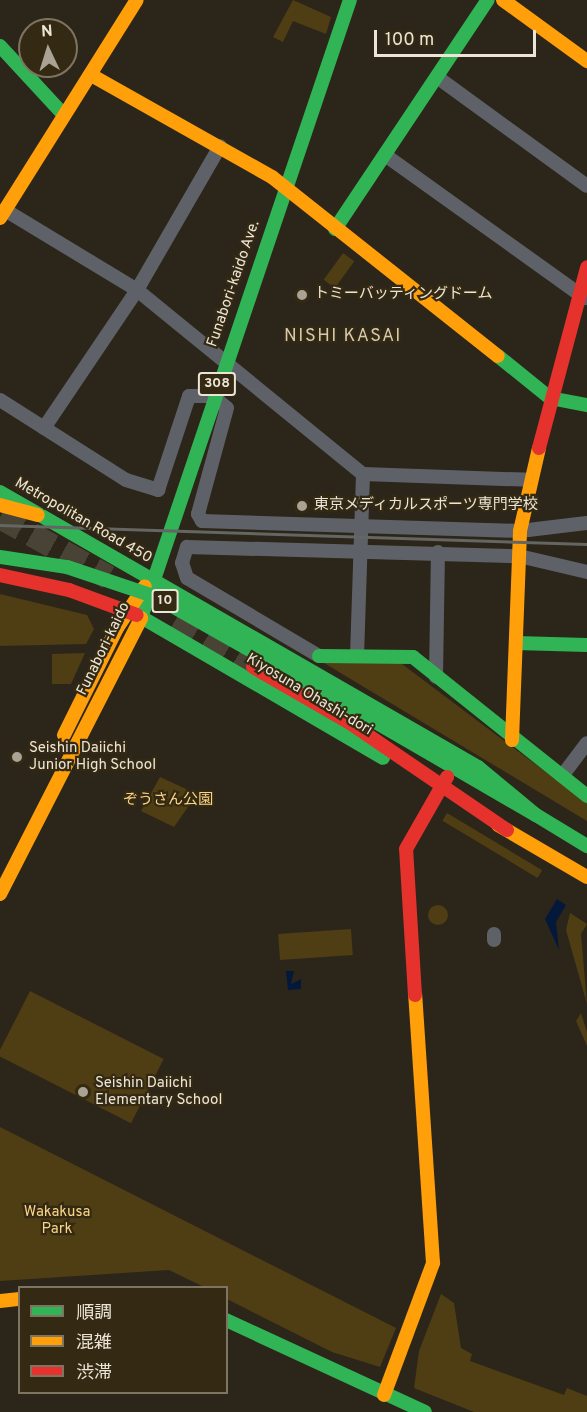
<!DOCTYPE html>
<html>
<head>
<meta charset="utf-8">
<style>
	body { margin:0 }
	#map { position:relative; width:587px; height:1412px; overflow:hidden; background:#2c261a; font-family:Overpass,"Noto Sans JP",sans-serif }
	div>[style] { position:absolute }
	.green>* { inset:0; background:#4f3d13; transform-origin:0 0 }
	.round { border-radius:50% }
	.water>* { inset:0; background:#041839 }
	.highway-tunnel>* { height:24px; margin-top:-12px; transform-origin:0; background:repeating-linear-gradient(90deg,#494336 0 24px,transparent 0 36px) }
	.street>* { height:14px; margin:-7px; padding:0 7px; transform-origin:7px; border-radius:7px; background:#5e6268 }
	.fast>* { height:14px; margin:-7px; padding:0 7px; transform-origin:7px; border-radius:7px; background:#30b455 }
	.slow>* { height:14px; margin:-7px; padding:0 7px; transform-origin:7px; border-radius:7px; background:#ff9f0a }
	.jam>* { height:14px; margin:-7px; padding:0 7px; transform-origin:7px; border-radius:7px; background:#e5322d }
	.rail>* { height:3px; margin:-1.5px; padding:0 1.5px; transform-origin:1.5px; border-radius:1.5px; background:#656561 }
	.fast-bridge>* { height:14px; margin:-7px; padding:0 7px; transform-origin:7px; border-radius:7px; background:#30b455 }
	.dots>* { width:16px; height:16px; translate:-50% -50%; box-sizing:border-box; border:3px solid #342912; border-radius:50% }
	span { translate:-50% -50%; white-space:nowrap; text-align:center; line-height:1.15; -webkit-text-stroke:4.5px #342912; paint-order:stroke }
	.shield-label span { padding:2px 4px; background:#342912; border:2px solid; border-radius:4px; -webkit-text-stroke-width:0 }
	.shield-label { font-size:14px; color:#ece5d7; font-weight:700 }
	.street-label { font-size:15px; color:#ece5d7 }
	.poi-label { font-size:15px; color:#ece5d7 }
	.left { translate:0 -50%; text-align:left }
	.park-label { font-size:15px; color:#fad588 }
	.quarter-label { font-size:18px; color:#d9cbb0; letter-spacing:1.5px }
	.legend { position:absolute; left:18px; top:1286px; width:210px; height:108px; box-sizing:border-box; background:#342912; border:2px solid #7e7461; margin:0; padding:8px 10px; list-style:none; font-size:18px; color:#ece5d7 }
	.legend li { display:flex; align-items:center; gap:12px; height:30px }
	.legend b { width:30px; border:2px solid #7e7461 }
	.north { position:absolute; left:18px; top:18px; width:60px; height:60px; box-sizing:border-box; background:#342912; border:2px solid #7e7461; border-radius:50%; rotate:356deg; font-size:16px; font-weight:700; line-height:24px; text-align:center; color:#ece5d7 }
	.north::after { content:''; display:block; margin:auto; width:21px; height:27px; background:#a9a295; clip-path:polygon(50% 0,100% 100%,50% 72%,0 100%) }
	.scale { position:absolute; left:374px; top:30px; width:162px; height:27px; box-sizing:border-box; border:3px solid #ece5d7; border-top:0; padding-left:8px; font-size:18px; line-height:21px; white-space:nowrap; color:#ece5d7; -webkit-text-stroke:4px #342912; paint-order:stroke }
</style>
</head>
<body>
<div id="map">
	<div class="green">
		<i style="clip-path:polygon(293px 0,331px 17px,326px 34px,293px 21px,283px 42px,273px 37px)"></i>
		<i style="left:343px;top:253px;width:14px;height:33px;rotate:36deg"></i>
		<i style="clip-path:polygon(0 594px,87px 615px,94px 629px,86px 644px,0 646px)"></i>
		<i style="clip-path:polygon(85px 653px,71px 684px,52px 684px,52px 654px)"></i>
		<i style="clip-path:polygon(319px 660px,398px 661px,587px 803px,587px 821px)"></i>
		<i style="clip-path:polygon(160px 777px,197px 794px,174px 827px,141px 811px)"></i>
		<i style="left:447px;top:813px;width:111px;height:9px;rotate:31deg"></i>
		<i class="round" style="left:428px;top:905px;width:20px;height:20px"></i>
		<i style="clip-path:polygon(570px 913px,587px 924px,581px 934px,587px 1004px,566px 930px)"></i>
		<i style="left:351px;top:929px;width:26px;height:73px;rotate:86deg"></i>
		<i style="left:30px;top:991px;width:150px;height:72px;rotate:27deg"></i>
		<i style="clip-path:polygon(581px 1013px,587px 1032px,587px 1046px,576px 1021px)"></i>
		<i style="clip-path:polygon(0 1127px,396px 1328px,380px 1367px,332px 1352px,227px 1299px,226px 1288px,204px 1287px,169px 1270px,0 1281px)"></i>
		<i style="clip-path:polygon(441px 1294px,454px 1303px,461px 1348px,472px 1354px,470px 1361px,564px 1395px,567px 1388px,587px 1396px,587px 1412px,474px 1412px,414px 1388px,419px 1351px)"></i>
	</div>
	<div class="water">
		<i style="clip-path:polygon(557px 899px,566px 905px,556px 922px,559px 950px,545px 919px)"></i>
		<i style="clip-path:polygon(286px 971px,294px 971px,291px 984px,301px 979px,301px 989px,288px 990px)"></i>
	</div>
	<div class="highway-tunnel">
		<i style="left:0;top:517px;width:124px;rotate:29.1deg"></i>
		<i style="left:176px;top:619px;width:91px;rotate:31.9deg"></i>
	</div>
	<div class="street">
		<i style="left:437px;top:77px;width:185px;rotate:36deg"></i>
		<i style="left:385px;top:155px;width:246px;rotate:35.6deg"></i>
		<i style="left:5px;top:210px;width:154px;rotate:31.2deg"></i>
		<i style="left:137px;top:290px;width:291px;rotate:39.2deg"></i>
		<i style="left:363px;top:474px;width:168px;rotate:2deg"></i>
		<i style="left:0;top:400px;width:149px;rotate:32.4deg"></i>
		<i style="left:126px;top:480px;width:34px;rotate:17deg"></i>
		<i style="left:158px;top:490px;width:99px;rotate:-71.7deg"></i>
		<i style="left:189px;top:396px;width:24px"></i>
		<i style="left:213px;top:396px;width:18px;rotate:41deg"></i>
		<i style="left:227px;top:408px;width:110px;rotate:105.3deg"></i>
		<i style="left:198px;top:514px;width:8px;rotate:60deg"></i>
		<i style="left:202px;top:521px;width:318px;rotate:1.8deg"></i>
		<i style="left:520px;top:531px;width:67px;rotate:-6.8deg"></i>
		<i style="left:44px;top:428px;width:166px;rotate:-56deg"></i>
		<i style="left:137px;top:290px;width:166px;rotate:-60deg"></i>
		<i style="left:319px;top:656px;width:153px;rotate:-149.4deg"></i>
		<i style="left:187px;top:578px;width:16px;rotate:-108deg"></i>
		<i style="left:182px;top:563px;width:17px;rotate:-73deg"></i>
		<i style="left:187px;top:547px;width:332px;rotate:1.6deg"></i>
		<i style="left:519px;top:556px;width:70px;rotate:13.2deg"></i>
		<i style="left:357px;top:656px;width:182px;rotate:-88.1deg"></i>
		<i style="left:436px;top:677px;width:125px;rotate:-89.1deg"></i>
		<i style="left:562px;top:776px;width:41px;rotate:-52.9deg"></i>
		<i style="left:494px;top:934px;width:6px;rotate:90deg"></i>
	</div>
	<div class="fast">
		<i style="left:0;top:46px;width:94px;rotate:47.2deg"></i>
		<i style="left:335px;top:229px;width:275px;rotate:-56.3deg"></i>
		<i style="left:498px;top:356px;width:67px;rotate:38.9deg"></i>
		<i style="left:550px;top:398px;width:38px;rotate:11deg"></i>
		<i style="left:0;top:492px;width:551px;rotate:29.91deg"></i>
		<i style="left:478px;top:767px;width:75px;rotate:39.6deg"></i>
		<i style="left:536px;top:815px;width:60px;rotate:31.3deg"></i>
		<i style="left:141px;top:617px;width:280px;rotate:30.2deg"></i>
		<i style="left:141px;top:618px;width:652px;rotate:-71.32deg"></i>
		<i style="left:516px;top:643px;width:71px;rotate:1.6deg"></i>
		<i style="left:319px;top:656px;width:94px;rotate:0.6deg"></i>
		<i style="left:413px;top:657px;width:223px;rotate:38.6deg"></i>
		<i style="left:315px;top:687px;width:255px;rotate:30.1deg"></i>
		<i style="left:226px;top:1320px;width:219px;rotate:24.8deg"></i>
	</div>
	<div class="slow">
		<i style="left:503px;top:0;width:104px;rotate:36deg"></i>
		<i style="left:91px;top:75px;width:208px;rotate:29.4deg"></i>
		<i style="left:272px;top:177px;width:288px;rotate:38.4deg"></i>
		<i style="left:0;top:218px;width:257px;rotate:-57.9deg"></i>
		<i style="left:0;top:505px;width:39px;rotate:15deg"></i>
		<i style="left:64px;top:735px;width:119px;rotate:-63.6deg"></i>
		<i style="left:117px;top:628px;width:50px;rotate:-56.3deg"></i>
		<i style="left:512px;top:740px;width:209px;rotate:-87.8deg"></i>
		<i style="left:520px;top:531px;width:85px;rotate:-77.1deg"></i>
		<i style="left:498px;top:825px;width:103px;rotate:30.3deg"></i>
		<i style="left:0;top:894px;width:310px;rotate:-62.9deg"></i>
		<i style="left:0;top:1301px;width:20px;rotate:-6deg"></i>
		<i style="left:384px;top:1395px;width:141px;rotate:-69.6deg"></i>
		<i style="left:433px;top:1263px;width:269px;rotate:-93.8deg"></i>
	</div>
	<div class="jam">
		<i style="left:539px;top:448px;width:187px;rotate:-75.1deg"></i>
		<i style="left:0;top:575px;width:71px;rotate:12.3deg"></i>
		<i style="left:69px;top:590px;width:72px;rotate:20.2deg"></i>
		<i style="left:253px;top:667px;width:112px;rotate:30deg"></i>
		<i style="left:350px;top:723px;width:190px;rotate:34.3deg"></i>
		<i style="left:415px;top:995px;width:146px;rotate:-93.5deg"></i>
		<i style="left:406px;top:849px;width:83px;rotate:-60.3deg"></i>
	</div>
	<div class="rail">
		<i style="left:0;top:525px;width:587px;rotate:1.85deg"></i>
	</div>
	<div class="fast-bridge">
		<i style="left:0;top:557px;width:68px;rotate:8.5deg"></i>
		<i style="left:67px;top:567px;width:94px;rotate:18.6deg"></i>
		<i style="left:156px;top:597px;width:183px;rotate:29.5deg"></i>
	</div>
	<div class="dots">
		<i style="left:302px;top:295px;background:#a9a295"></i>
		<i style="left:302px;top:506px;background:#a9a295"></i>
		<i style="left:17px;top:757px;background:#a9a295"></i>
		<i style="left:83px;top:1092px;background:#a9a295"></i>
	</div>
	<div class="shield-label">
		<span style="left:217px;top:384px">308</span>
		<span style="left:165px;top:601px">10</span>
	</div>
	<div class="street-label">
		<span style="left:234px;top:284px;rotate:-71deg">Funabori-kaido Ave.</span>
		<span style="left:83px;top:521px;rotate:30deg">Metropolitan Road 450</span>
		<span style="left:104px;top:649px;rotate:-64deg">Funabori-kaido</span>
		<span style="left:309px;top:695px;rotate:31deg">Kiyosuna Ohashi-dori</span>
	</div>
	<div class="poi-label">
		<span class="left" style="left:314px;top:295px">トミーバッティングドーム</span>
		<span class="left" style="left:314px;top:506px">東京メディカルスポーツ専門学校</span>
		<span class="left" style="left:29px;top:757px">Seishin Daiichi<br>Junior High School</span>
		<span class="left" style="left:95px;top:1092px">Seishin Daiichi<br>Elementary School</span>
	</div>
	<div class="park-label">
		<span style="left:168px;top:801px">ぞうさん公園</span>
		<span style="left:57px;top:1221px">Wakakusa<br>Park</span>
	</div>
	<div class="quarter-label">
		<span style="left:343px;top:337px">NISHI KASAI</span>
	</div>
	<ul class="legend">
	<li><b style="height:8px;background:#30b455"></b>順調</li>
	<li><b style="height:8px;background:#ff9f0a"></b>混雑</li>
	<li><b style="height:8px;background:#e5322d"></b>渋滞</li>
	</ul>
	<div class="north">N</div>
	<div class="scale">100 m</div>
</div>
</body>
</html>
